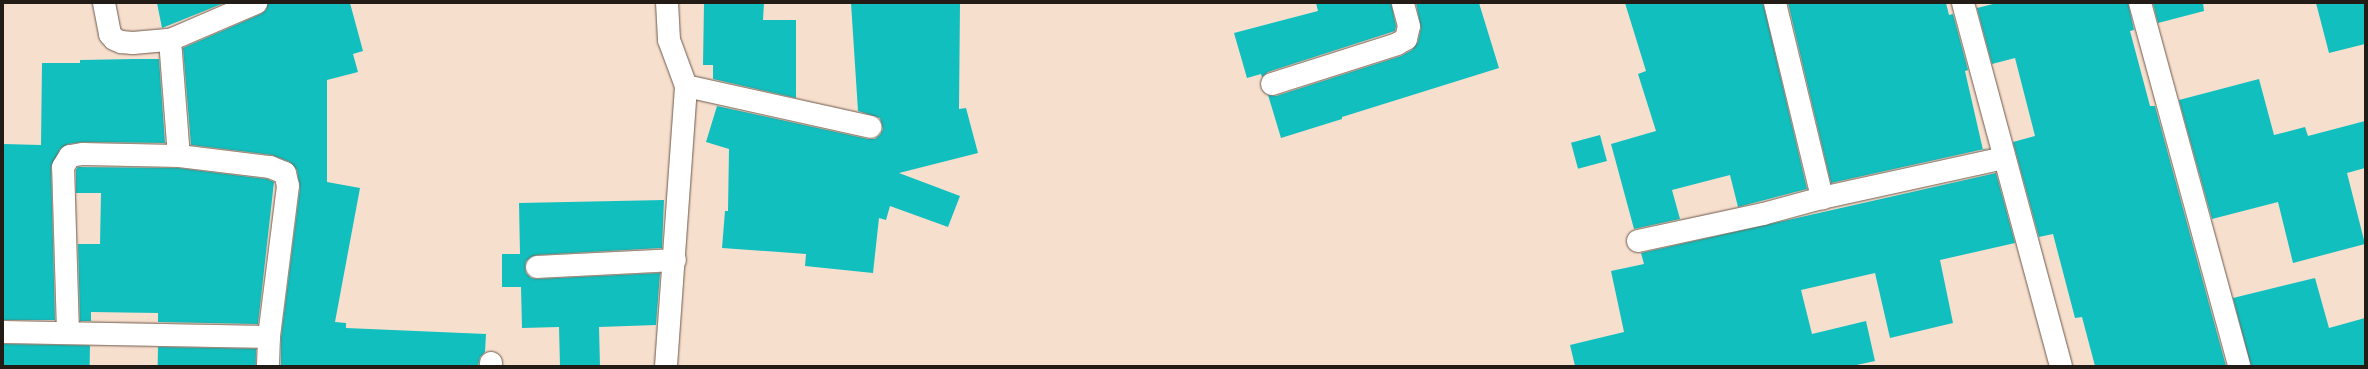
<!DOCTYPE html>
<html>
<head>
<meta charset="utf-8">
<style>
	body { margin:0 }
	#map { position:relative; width:2368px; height:369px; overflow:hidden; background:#f7dfce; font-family:"IBM Plex Sans",sans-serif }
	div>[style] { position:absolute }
	.building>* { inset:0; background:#11bfbe; transform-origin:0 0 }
	.roads { filter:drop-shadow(0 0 1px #6d594b) drop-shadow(0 0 1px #6d594b) }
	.minor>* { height:22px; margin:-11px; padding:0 11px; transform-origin:11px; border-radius:11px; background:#fff }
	span { translate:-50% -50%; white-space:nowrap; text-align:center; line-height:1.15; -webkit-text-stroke:4px #f7dfce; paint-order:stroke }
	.frame { position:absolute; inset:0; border:4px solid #231b15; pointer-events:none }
</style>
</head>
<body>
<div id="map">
	<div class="building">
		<i style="clip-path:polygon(157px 3px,224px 3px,162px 28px)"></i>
		<i style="clip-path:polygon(268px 3px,350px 3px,363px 51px,353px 54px,358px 72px,327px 80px,327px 182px,360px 188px,335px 322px,346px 323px,346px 328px,486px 334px,485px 352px,480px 357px,478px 366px,281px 366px,281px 338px,300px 188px,297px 170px,290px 162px,272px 155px,191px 145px,183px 48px,261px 14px,266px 10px)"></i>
		<i style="clip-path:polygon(704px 3px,764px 3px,763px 20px,796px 20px,796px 98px,713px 79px,713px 65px,703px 65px)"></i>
		<i style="clip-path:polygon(851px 3px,960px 3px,959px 109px,966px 108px,978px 153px,899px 173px,960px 196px,948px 227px,890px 206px,886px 220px,879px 218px,873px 273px,805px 266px,806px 254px,722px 248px,725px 211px,728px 211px,729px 149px,706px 142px,717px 106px,868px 139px,875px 139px,880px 135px,883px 129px,880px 118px,858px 111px)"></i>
		<i style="clip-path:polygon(1316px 3px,1391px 3px,1396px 26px,1395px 31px,1268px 72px,1262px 77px,1261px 74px,1247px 78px,1234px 33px,1318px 11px)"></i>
		<i style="clip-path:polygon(1416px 3px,1479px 3px,1499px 68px,1342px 117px,1342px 119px,1281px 138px,1268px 95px,1276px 96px,1401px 56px,1412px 50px,1418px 42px,1421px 28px)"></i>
		<i style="clip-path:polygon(1625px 3px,1763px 3px,1807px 189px,1738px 207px,1730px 175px,1672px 190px,1680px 219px,1634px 229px,1611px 144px,1656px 131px,1638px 74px,1646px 71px)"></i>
		<i style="clip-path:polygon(1788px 3px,1946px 3px,1949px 15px,1953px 14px,1968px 70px,1965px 71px,1983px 150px,1989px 148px,1831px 183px)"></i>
		<i style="clip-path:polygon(1997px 3px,2128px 3px,2134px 30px,2130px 31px,2150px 106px,2155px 106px,2226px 366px,2095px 366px,2082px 317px,2075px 318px,2053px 234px,2039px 237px,2013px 142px,2035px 136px,2015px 58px,1992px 64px,1977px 8px)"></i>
		<i style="clip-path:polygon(2153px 3px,2203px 3px,2204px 11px,2158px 23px)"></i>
		<i style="clip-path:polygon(2316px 3px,2365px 3px,2365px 44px,2329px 53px)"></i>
		<i style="clip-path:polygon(134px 59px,159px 59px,165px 143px,83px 142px,68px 144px,60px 149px,51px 167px,55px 320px,3px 320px,3px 144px,41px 145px,42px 63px,80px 63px,80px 60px)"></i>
		<i style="clip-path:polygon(2259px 79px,2274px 135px,2305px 127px,2308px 136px,2365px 121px,2365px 168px,2347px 173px,2365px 244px,2293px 263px,2278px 202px,2212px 219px,2179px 100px)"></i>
		<i style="left:1600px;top:135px;width:27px;height:30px;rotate:75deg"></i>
		<i style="clip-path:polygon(78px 167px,178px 168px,267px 179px,274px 182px,258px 324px,158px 322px,158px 313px,91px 312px,91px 321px,80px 321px,78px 244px,100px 244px,101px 193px,76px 193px,76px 170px)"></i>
		<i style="clip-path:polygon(1996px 173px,2015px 243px,1940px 260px,1953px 323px,1890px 338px,1875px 273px,1801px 290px,1812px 334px,1866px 321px,1875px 361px,1852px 366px,1575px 366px,1570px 345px,1624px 332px,1611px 271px,1644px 264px,1641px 253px)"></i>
		<i style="clip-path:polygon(664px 200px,662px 248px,536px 255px,526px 261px,525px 267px,526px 273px,531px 278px,537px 279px,660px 273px,656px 325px,599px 327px,600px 366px,560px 366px,559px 327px,522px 328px,521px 287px,502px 287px,502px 254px,520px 254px,519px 203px)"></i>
		<i style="clip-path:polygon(2315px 278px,2329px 328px,2365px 318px,2365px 366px,2251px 366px,2233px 298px)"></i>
		<i style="left:3px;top:344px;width:87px;height:22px;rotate:1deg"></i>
		<i style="left:158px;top:347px;width:98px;height:19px;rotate:1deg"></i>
	</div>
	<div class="roads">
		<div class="minor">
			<i style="left:104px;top:3px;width:32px;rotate:79deg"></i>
			<i style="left:110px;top:34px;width:6px;rotate:51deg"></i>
			<i style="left:114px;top:39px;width:8px;rotate:23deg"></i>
			<i style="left:121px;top:42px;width:12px;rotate:5deg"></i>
			<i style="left:133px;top:43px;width:37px;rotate:-5deg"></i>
			<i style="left:170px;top:40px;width:94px;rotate:-23.3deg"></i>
			<i style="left:1775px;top:3px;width:201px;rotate:76.4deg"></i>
			<i style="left:1963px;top:3px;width:376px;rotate:74.9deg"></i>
			<i style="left:2140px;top:3px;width:376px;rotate:74.7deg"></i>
			<i style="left:170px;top:40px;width:116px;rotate:85.6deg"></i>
			<i style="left:1272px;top:84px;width:131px;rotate:-17.7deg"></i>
			<i style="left:1397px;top:44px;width:10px;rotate:-29deg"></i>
			<i style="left:1406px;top:39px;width:13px;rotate:-77deg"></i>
			<i style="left:1409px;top:26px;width:24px;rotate:-105deg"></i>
			<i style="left:686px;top:86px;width:189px;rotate:12.5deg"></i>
			<i style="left:1638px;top:241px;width:128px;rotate:-12.2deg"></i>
			<i style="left:1763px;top:214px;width:61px;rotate:-15.2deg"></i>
			<i style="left:1822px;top:198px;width:186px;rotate:-12.4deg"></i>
			<i style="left:537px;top:267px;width:138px;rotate:-2.9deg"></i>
			<i style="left:3px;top:332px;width:266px;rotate:1.1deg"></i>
			<i style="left:269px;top:337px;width:29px;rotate:92deg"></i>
			<i style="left:68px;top:333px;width:166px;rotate:-91.7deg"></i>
			<i style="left:63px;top:167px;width:13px;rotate:-58deg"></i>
			<i style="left:70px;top:156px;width:13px;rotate:-9deg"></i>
			<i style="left:83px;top:154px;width:96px;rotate:1.2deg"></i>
			<i style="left:179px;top:156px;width:92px;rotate:6.9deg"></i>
			<i style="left:270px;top:167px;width:16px;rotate:22deg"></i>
			<i style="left:285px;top:173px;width:13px;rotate:77deg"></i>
			<i style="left:288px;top:186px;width:152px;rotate:97.2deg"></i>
			<i style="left:491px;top:366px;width:3px;rotate:-90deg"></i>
			<i style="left:666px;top:366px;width:281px;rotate:-85.9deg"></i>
			<i style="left:686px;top:86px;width:49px;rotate:-110.3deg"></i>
			<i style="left:669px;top:40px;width:37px;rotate:-93deg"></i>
		</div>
	</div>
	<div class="frame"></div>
</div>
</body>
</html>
